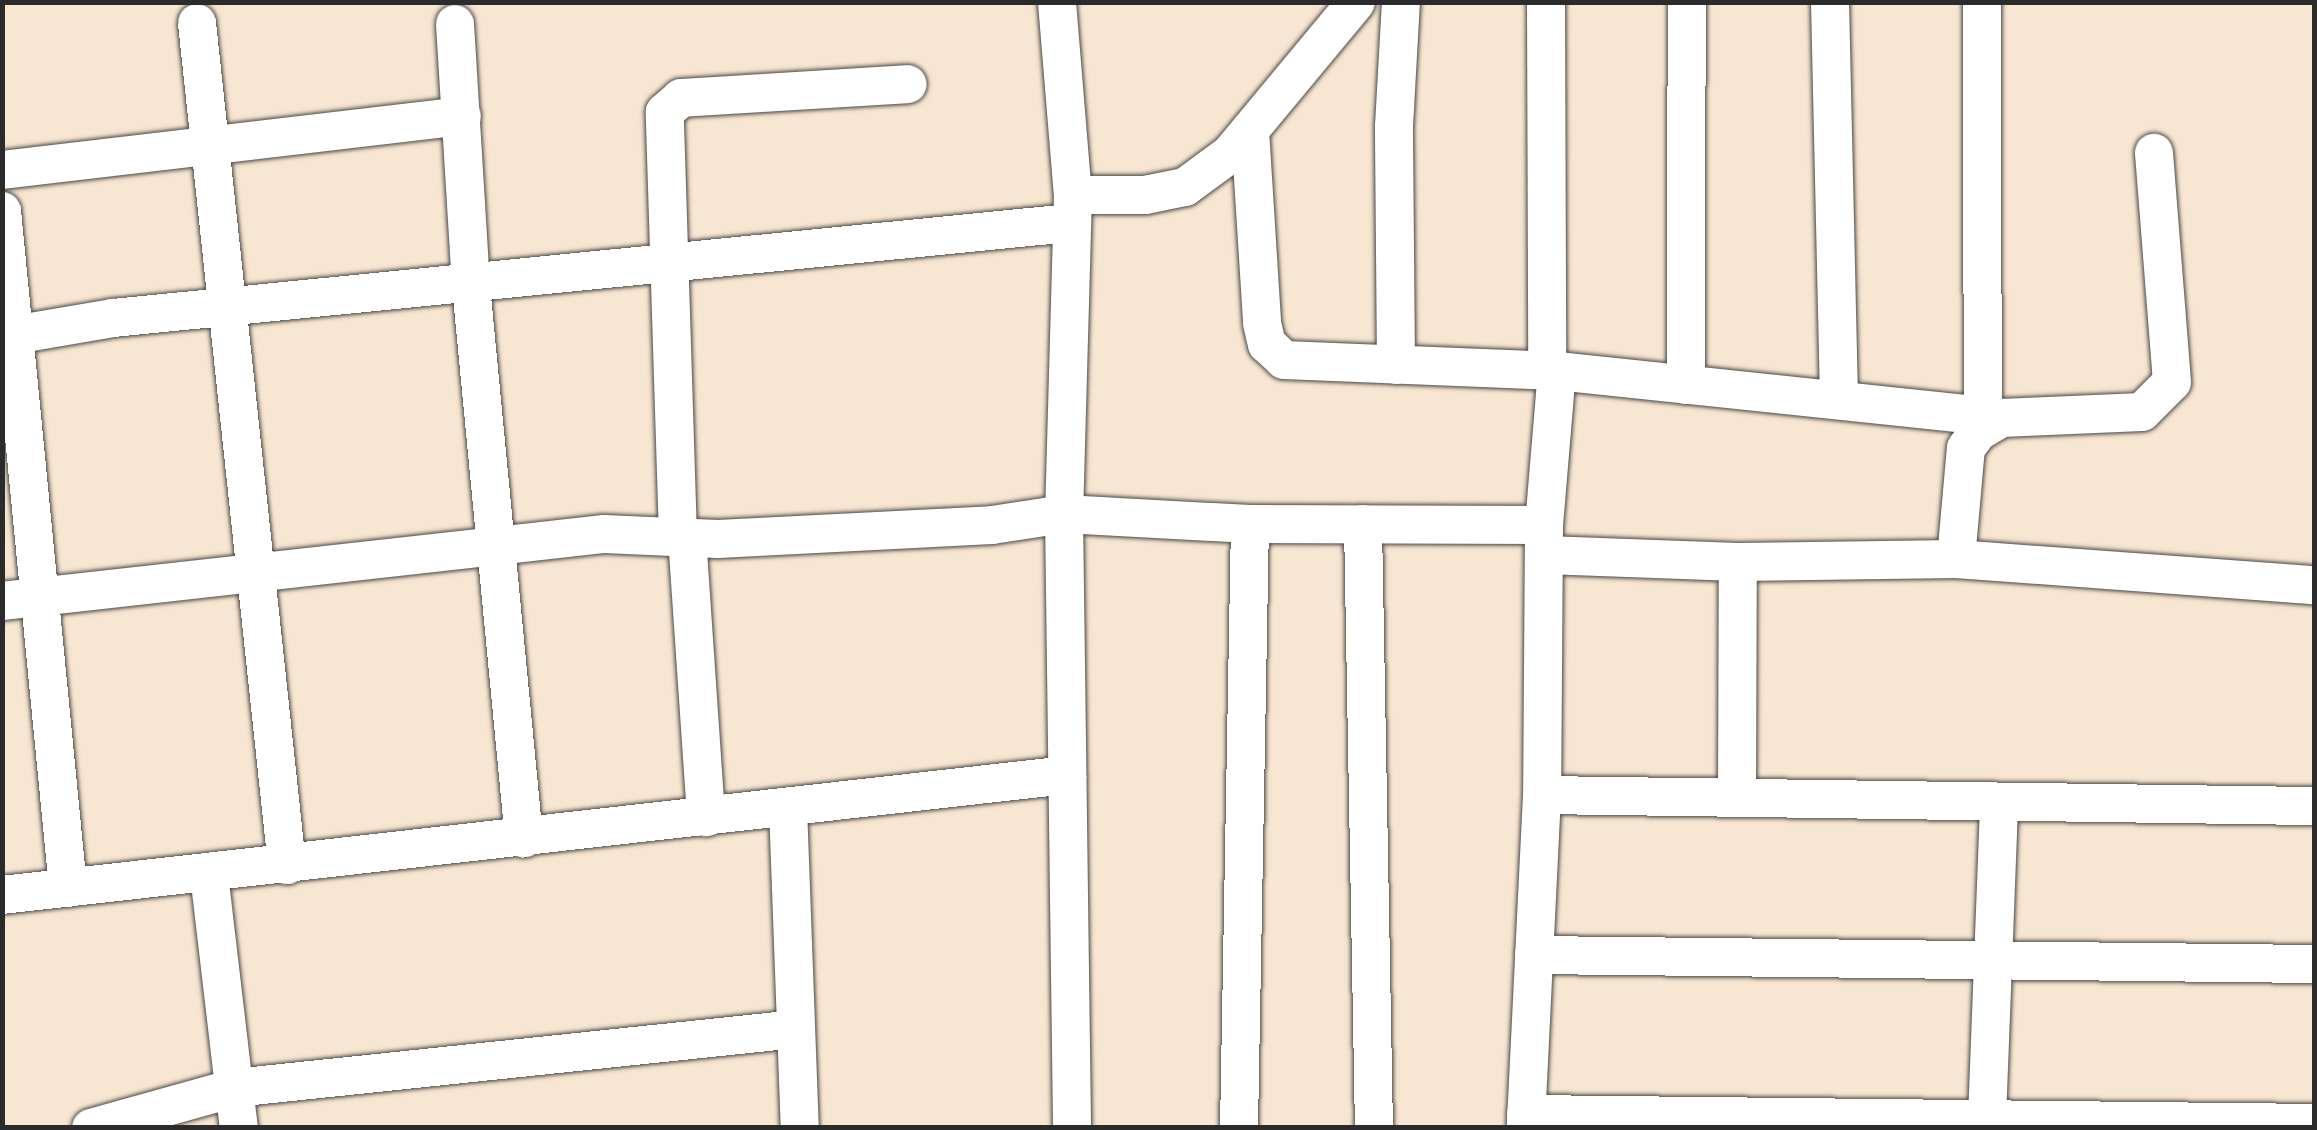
<!DOCTYPE html>
<html>
<head>
<meta charset="utf-8">
<style>
	body { margin:0 }
	#map { position:relative; width:2317px; height:1130px; overflow:hidden; background:#f7e6d1; font-family:Pangolin,sans-serif }
	div>[style] { position:absolute }
	.roads { filter:drop-shadow(0 0 2px #4a4744) drop-shadow(0 0 2px #4a4744) }
	.minor>* { height:38px; margin:-19px; padding:0 19px; transform-origin:19px; border-radius:19px; background:#fff }
	span { translate:-50% -50%; white-space:nowrap; text-align:center; line-height:1.15; -webkit-text-stroke:10px #fbf7ec; paint-order:stroke }
	.frame { position:absolute; inset:0; border:5px solid #2b2b2b; pointer-events:none }
</style>
</head>
<body>
<div id="map">
	<div class="roads">
		<div class="minor">
			<i style="left:1057px;top:2px;width:194px;rotate:85.3deg"></i>
			<i style="left:1073px;top:195px;width:319px;rotate:91.6deg"></i>
			<i style="left:1064px;top:514px;width:614px;rotate:89.25deg"></i>
			<i style="left:1546px;top:2px;width:369px;rotate:89.8deg"></i>
			<i style="left:1830px;top:2px;width:398px;rotate:88.7deg"></i>
			<i style="left:1982px;top:2px;width:414px;rotate:89.9deg"></i>
			<i style="left:197px;top:23px;width:847px;rotate:83.9deg"></i>
			<i style="left:455px;top:24px;width:262px;rotate:86.5deg"></i>
			<i style="left:471px;top:286px;width:555px;rotate:84.52deg"></i>
			<i style="left:1250px;top:130px;width:193px;rotate:86.4deg"></i>
			<i style="left:1262px;top:323px;width:22px;rotate:77deg"></i>
			<i style="left:1267px;top:344px;width:23px;rotate:43deg"></i>
			<i style="left:1284px;top:360px;width:273px;rotate:2.3deg"></i>
			<i style="left:1557px;top:371px;width:446px;rotate:6deg"></i>
			<i style="left:2px;top:170px;width:463px;rotate:-6.7deg"></i>
			<i style="left:1073px;top:195px;width:72px"></i>
			<i style="left:1145px;top:195px;width:41px;rotate:-11.3deg"></i>
			<i style="left:1185px;top:187px;width:56px;rotate:-36.3deg"></i>
			<i style="left:1230px;top:154px;width:197px;rotate:-50.3deg"></i>
			<i style="left:2px;top:211px;width:680px;rotate:84.43deg"></i>
			<i style="left:2px;top:337px;width:113px;rotate:-9.7deg"></i>
			<i style="left:113px;top:318px;width:961px;rotate:-5.67deg"></i>
			<i style="left:1396px;top:365px;width:239px;rotate:-90.5deg"></i>
			<i style="left:1394px;top:126px;width:124px;rotate:-86.8deg"></i>
			<i style="left:1686px;top:385px;width:383px;rotate:-89.9deg"></i>
			<i style="left:1363px;top:524px;width:604px;rotate:88.96deg"></i>
			<i style="left:1544px;top:525px;width:155px;rotate:-85.2deg"></i>
			<i style="left:678px;top:537px;width:425px;rotate:-91.8deg"></i>
			<i style="left:665px;top:112px;width:21px;rotate:-41deg"></i>
			<i style="left:681px;top:98px;width:227px;rotate:-3.5deg"></i>
			<i style="left:687px;top:537px;width:281px;rotate:86.1deg"></i>
			<i style="left:1545px;top:555px;width:193px;rotate:2.1deg"></i>
			<i style="left:1738px;top:562px;width:218px;rotate:-0.8deg"></i>
			<i style="left:1956px;top:559px;width:359px;rotate:4.2deg"></i>
			<i style="left:1956px;top:559px;width:111px;rotate:-84.9deg"></i>
			<i style="left:1966px;top:448px;width:20px;rotate:-53deg"></i>
			<i style="left:1978px;top:432px;width:27px;rotate:-31deg"></i>
			<i style="left:2001px;top:418px;width:141px;rotate:-2.4deg"></i>
			<i style="left:2142px;top:412px;width:42px;rotate:-45deg"></i>
			<i style="left:2172px;top:382px;width:230px;rotate:-94.5deg"></i>
			<i style="left:2px;top:601px;width:606px;rotate:-6.35deg"></i>
			<i style="left:604px;top:534px;width:114px;rotate:2.5deg"></i>
			<i style="left:718px;top:539px;width:274px;rotate:-2.9deg"></i>
			<i style="left:992px;top:525px;width:73px;rotate:-8.7deg"></i>
			<i style="left:1064px;top:514px;width:186px;rotate:3.1deg"></i>
			<i style="left:1250px;top:524px;width:294px;rotate:0.2deg"></i>
			<i style="left:1544px;top:525px;width:270px;rotate:90.4deg"></i>
			<i style="left:1542px;top:795px;width:333px;rotate:92.8deg"></i>
			<i style="left:1542px;top:795px;width:772px;rotate:0.82deg"></i>
			<i style="left:1737px;top:798px;width:236px;rotate:-89.8deg"></i>
			<i style="left:788px;top:807px;width:321px;rotate:87.9deg"></i>
			<i style="left:209px;top:874px;width:256px;rotate:83.3deg"></i>
			<i style="left:2px;top:895px;width:1072px;rotate:-6.43deg"></i>
			<i style="left:1534px;top:955px;width:780px;rotate:0.66deg"></i>
			<i style="left:1526px;top:1114px;width:788px;rotate:0.65deg"></i>
			<i style="left:1987px;top:1119px;width:317px;rotate:-87.8deg"></i>
			<i style="left:91px;top:1128px;width:148px;rotate:-15.6deg"></i>
			<i style="left:234px;top:1088px;width:565px;rotate:-5.99deg"></i>
			<i style="left:1239px;top:1128px;width:604px;rotate:-88.96deg"></i>
		</div>
	</div>
	<div class="frame"></div>
</div>
</body>
</html>
